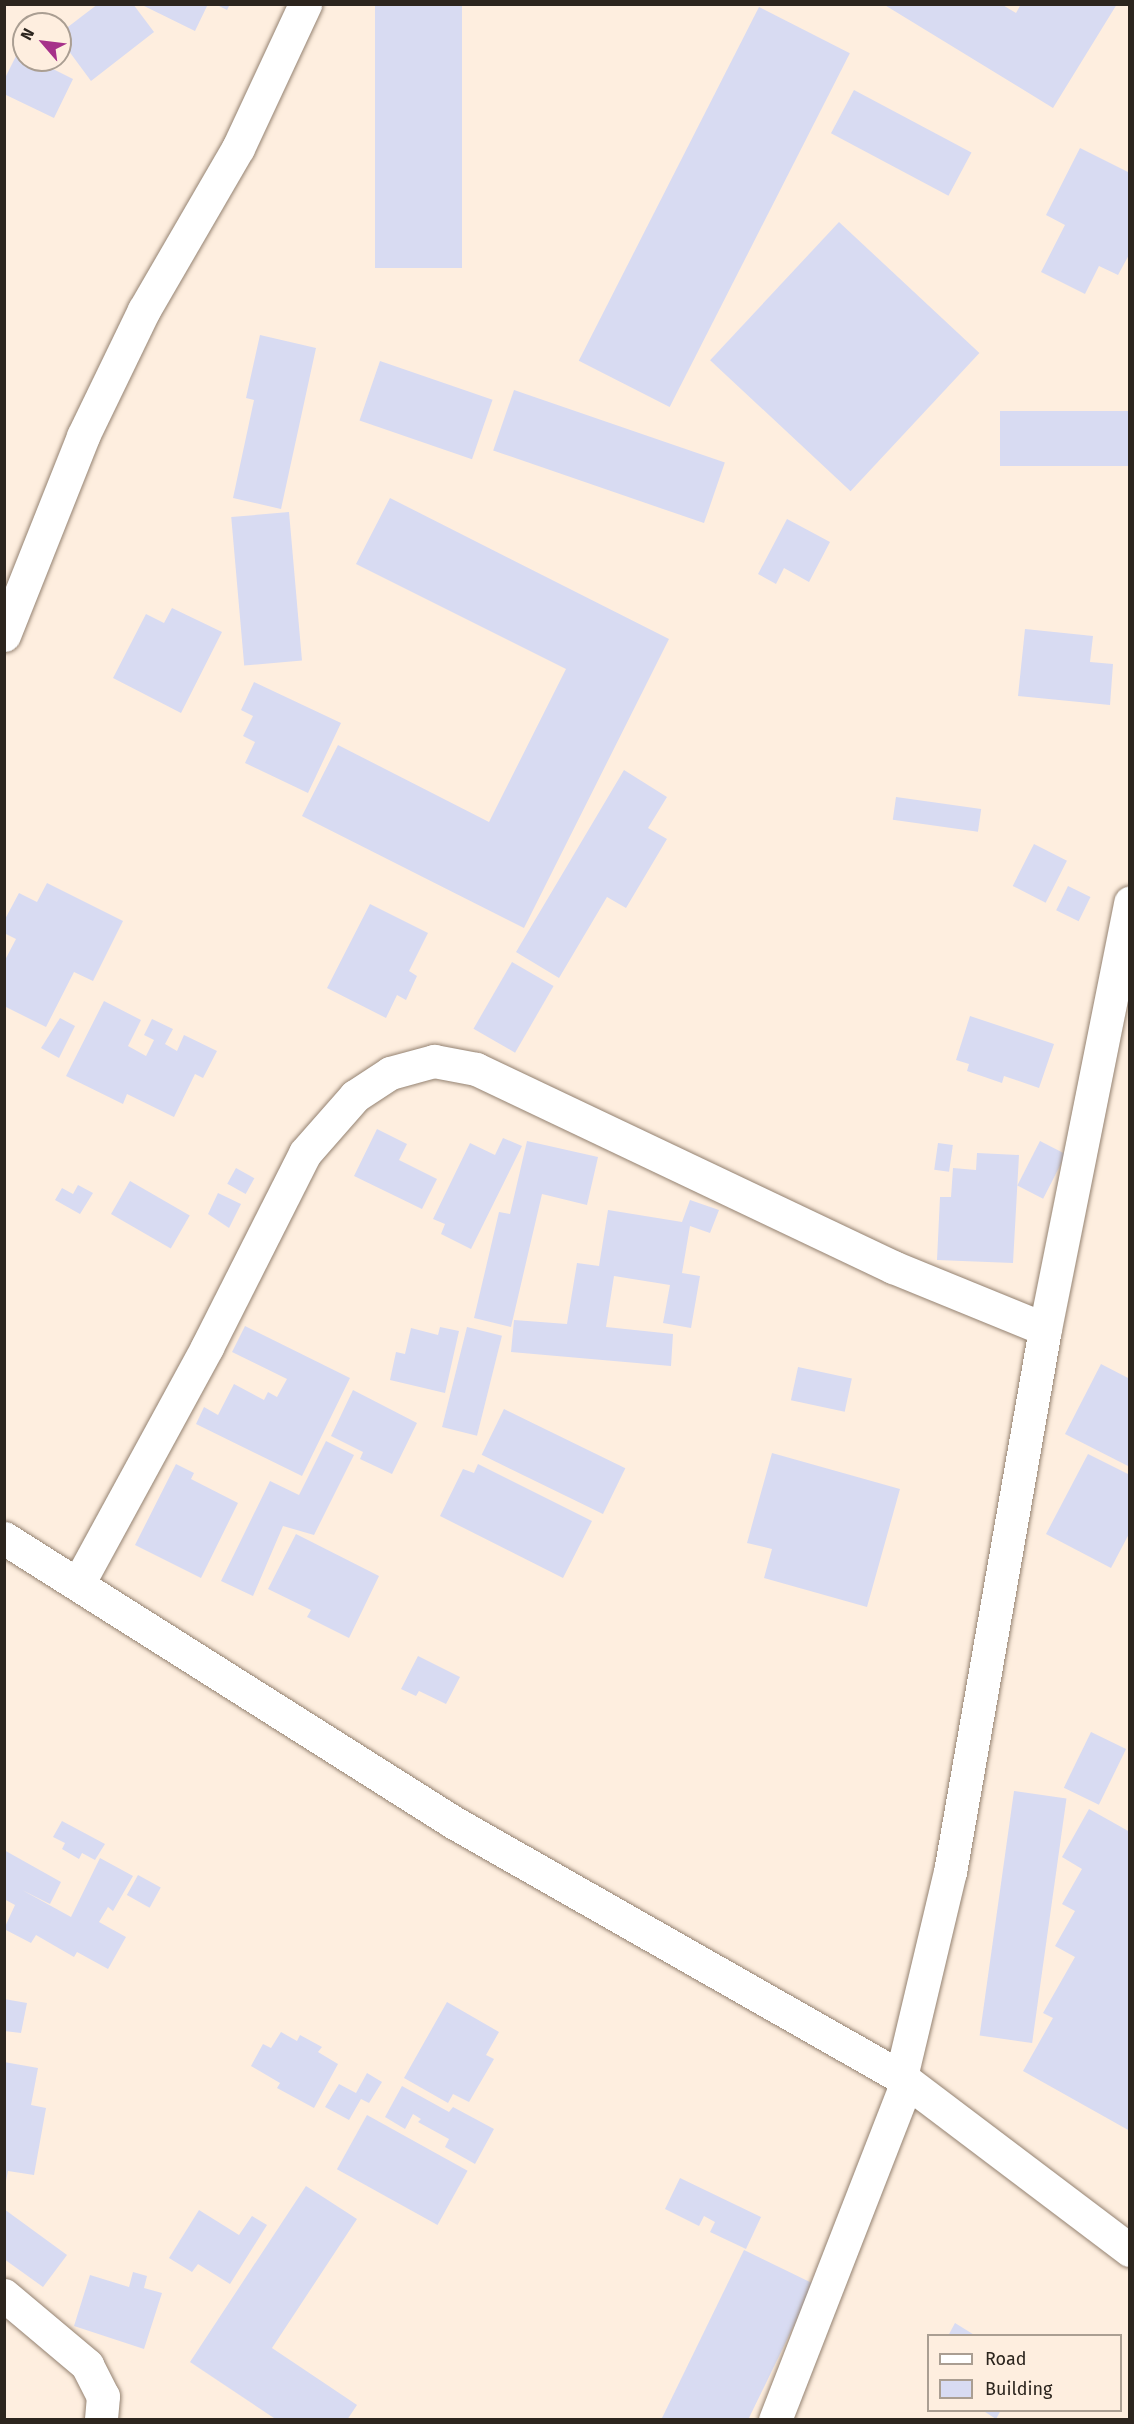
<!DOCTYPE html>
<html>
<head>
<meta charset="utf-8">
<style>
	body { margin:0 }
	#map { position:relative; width:1134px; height:2424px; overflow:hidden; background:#feeedf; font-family:"Fira Sans",sans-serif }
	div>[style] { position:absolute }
	.building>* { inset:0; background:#d8dbf2; transform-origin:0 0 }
	.roads { filter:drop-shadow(0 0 2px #948271) drop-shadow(0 0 2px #948271) }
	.street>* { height:33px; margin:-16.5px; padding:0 16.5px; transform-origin:16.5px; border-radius:16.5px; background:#fff }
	span { translate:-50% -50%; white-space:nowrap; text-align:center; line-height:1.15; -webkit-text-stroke:4.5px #feeedf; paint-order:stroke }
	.frame { position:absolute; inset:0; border:6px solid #2c251e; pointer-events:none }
	.legend { position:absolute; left:927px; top:2334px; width:195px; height:78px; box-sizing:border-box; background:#feeedf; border:2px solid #aa9e92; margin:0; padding:8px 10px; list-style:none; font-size:18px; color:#2c251e }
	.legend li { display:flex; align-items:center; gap:12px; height:30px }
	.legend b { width:30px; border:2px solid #aa9e92 }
	.north { position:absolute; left:12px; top:12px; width:60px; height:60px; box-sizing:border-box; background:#feeedf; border:2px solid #aa9e92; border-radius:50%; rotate:298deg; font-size:16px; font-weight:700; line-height:24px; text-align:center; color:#2c251e }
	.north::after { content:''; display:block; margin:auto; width:21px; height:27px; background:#a6318a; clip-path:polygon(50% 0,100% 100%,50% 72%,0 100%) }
</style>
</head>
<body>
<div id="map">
	<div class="building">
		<i style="clip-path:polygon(98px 4px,133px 4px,154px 32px,91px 81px,60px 39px,60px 33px)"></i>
		<i style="clip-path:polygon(140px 4px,208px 4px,195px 31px)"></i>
		<i style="clip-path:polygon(215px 4px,230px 4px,227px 10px)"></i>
		<i style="left:375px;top:4px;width:87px;height:264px"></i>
		<i style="clip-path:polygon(883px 4px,1001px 4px,1016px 13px,1021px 4px,1117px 4px,1053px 108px)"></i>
		<i style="left:759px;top:7px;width:102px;height:397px;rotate:27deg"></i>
		<i style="clip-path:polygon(18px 52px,24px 55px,24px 60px,35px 60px,73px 79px,54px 118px,4px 94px,4px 80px)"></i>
		<i style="left:854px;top:90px;width:133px;height:49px;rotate:28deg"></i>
		<i style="clip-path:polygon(1080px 148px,1130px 173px,1130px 253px,1118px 275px,1099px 266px,1085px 294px,1041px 272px,1065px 225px,1046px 215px)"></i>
		<i style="left:839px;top:222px;width:192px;height:189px;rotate:43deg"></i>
		<i style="clip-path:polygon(260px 335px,316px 348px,281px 509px,233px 498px,254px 400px,246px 398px)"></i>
		<i style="left:380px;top:361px;width:119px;height:63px;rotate:19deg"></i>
		<i style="left:514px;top:390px;width:223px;height:64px;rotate:19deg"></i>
		<i style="left:1000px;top:411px;width:130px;height:55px"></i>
		<i style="clip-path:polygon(390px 498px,669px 639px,524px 928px,302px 816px,338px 745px,489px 822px,566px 669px,356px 564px)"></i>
		<i style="left:289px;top:512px;width:149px;height:58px;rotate:85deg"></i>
		<i style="clip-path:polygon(787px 519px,830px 542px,809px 582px,784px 568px,776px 584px,758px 574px)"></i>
		<i style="clip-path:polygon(172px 608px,222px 632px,181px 713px,113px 678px,146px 614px,164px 623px)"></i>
		<i style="clip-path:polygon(1025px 629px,1093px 636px,1090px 662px,1113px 664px,1110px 705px,1018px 696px)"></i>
		<i style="clip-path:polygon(254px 682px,341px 723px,308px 793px,245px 763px,255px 742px,243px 736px,253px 716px,241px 710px)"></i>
		<i style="clip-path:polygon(624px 770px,667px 797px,648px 828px,667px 839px,626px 908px,607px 897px,559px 978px,516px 952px)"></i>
		<i style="left:896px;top:797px;width:86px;height:23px;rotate:8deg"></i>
		<i style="left:1034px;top:844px;width:37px;height:47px;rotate:27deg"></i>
		<i style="clip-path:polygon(47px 883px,123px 921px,93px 981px,74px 972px,46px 1027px,4px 1006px,4px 962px,16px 939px,4px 933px,4px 921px,19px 893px,37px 902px)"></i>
		<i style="left:1068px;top:886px;width:25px;height:27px;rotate:26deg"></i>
		<i style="clip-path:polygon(370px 904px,428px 933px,409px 971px,417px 976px,406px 1000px,397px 995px,386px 1018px,327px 988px)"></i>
		<i style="left:512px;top:962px;width:48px;height:77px;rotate:30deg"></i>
		<i style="clip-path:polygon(104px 1001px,141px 1020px,128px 1046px,146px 1056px,154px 1040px,144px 1035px,152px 1019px,173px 1029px,165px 1044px,177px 1051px,184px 1035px,217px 1051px,203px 1078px,195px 1074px,174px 1117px,127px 1094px,123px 1104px,66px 1076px)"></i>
		<i style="clip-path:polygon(970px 1016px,1054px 1044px,1039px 1088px,1004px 1076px,1002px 1083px,967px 1071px,969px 1064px,956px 1060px)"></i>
		<i style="clip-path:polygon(60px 1018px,75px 1026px,59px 1058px,41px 1048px)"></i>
		<i style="clip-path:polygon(377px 1129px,407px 1144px,399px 1160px,437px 1179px,422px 1209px,354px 1176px)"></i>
		<i style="clip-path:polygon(503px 1138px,522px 1146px,471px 1249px,441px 1234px,445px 1224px,433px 1219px,470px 1143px,495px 1155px)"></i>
		<i style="clip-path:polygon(527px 1141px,598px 1157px,587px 1205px,542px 1194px,511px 1327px,474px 1318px,499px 1212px,510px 1214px)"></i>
		<i style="left:1040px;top:1141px;width:29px;height:50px;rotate:27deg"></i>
		<i style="left:938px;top:1143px;width:15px;height:27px;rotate:8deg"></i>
		<i style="clip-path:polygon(977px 1153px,1019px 1155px,1013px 1263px,937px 1260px,940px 1197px,951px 1197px,953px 1168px,976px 1170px)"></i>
		<i style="left:236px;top:1168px;width:21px;height:18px;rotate:29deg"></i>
		<i style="left:130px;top:1181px;width:69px;height:38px;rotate:30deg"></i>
		<i style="clip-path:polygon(78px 1185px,93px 1193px,80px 1214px,55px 1200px,62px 1188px,73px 1194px)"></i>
		<i style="clip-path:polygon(218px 1193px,241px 1204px,229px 1228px,208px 1214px)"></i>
		<i style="clip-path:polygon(690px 1200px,719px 1210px,710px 1233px,690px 1226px,682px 1273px,700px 1276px,691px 1328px,663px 1323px,670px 1285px,614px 1276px,606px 1327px,673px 1334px,671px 1366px,511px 1352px,514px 1320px,567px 1324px,577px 1263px,599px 1266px,608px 1210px,682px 1222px)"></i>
		<i style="clip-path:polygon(245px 1326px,350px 1378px,302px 1476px,196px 1424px,204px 1407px,218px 1415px,234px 1384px,264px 1400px,268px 1392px,277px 1397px,287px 1379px,232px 1352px)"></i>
		<i style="clip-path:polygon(440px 1327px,459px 1331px,445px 1393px,390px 1380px,396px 1352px,405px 1354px,411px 1328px,438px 1335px)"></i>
		<i style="left:467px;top:1327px;width:36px;height:103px;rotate:14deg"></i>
		<i style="clip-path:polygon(1101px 1364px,1130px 1379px,1130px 1467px,1065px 1434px)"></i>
		<i style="left:798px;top:1367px;width:55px;height:34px;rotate:12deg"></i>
		<i style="clip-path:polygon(353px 1390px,417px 1423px,392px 1474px,360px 1459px,363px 1452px,331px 1436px)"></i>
		<i style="left:504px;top:1409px;width:135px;height:51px;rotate:26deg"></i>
		<i style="clip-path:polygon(326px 1441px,354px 1455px,314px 1535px,283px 1526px,253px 1596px,221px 1581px,270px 1481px,299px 1495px)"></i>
		<i style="clip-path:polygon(772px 1453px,900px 1489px,867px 1607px,764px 1578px,772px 1549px,747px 1543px)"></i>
		<i style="clip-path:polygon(1088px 1454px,1130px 1475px,1130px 1532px,1111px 1568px,1046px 1534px)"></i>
		<i style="clip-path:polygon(176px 1464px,194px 1473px,191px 1479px,238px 1503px,201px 1578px,135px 1545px)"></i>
		<i style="clip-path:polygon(478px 1464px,592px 1521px,563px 1578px,440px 1516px,463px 1469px,474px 1473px)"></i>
		<i style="clip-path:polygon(296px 1534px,379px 1576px,349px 1638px,307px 1617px,311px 1610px,268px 1589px)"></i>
		<i style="clip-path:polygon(418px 1656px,460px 1677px,446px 1704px,419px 1691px,416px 1696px,401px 1689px)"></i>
		<i style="left:1091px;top:1732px;width:39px;height:62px;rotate:26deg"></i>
		<i style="left:1014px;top:1791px;width:53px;height:247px;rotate:8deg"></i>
		<i style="clip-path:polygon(1089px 1809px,1130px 1832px,1130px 2131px,1023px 2071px,1053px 2018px,1043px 2013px,1075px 1957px,1055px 1946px,1075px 1911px,1062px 1904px,1082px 1869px,1062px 1857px)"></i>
		<i style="clip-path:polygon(62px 1821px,105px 1844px,95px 1860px,82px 1853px,79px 1859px,62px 1849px,65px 1843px,53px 1837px)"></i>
		<i style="clip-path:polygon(4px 1850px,61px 1882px,50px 1904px,22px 1890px,71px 1917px,100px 1858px,133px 1876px,113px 1911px,108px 1907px,99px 1922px,126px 1937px,108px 1969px,77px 1952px,74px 1957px,36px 1935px,31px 1943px,4px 1929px,15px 1905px,4px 1899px)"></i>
		<i style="left:138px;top:1875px;width:26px;height:23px;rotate:29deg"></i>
		<i style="clip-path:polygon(4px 1999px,27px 2003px,21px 2033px,4px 2031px)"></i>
		<i style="clip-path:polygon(447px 2002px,499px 2032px,486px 2055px,494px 2059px,469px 2102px,453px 2094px,448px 2103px,404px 2078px)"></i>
		<i style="clip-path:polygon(281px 2032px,297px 2041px,300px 2035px,322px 2047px,318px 2052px,338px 2064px,314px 2108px,277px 2088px,280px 2083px,251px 2066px,263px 2044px,271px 2048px)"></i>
		<i style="clip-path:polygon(4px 2062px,38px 2068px,31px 2105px,46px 2108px,34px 2175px,8px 2171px,6px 2181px)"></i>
		<i style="clip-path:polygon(367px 2073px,382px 2082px,369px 2103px,361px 2099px,349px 2120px,325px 2107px,339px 2084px,356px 2093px)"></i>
		<i style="clip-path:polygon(402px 2086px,449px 2112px,453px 2107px,494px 2129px,475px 2164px,445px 2147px,449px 2139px,418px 2122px,421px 2119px,413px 2114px,405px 2129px,385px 2117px)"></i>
		<i style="left:367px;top:2115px;width:115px;height:62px;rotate:29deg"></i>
		<i style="clip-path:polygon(680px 2178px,761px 2217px,746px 2249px,710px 2232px,715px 2222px,704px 2216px,699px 2226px,665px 2209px)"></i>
		<i style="clip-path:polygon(306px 2186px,357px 2219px,272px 2348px,357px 2405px,347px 2420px,277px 2420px,190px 2362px)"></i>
		<i style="clip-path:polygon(4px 2209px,67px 2255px,43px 2287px,4px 2259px)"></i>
		<i style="clip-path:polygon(199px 2210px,239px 2235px,252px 2216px,267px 2225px,230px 2284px,198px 2264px,192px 2272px,169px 2258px)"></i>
		<i style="clip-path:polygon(744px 2250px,814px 2284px,748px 2420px,661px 2420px)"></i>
		<i style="clip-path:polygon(133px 2272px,147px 2276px,144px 2288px,162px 2293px,144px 2349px,74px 2326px,90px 2275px,129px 2287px)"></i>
		<i style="clip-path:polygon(955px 2323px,976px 2336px,948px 2336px)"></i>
		<i style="clip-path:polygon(982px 2410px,1001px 2410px,996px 2419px)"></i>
	</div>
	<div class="roads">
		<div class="street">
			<i style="left:4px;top:635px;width:214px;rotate:-68.3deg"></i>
			<i style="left:83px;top:436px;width:140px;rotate:-64.2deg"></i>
			<i style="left:144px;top:310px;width:187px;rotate:-59.9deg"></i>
			<i style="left:238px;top:148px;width:159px;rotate:-65deg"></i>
			<i style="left:4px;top:1538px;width:531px;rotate:32.31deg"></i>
			<i style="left:453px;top:1822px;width:515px;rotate:29.65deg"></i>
			<i style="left:901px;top:2077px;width:287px;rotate:37.1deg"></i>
			<i style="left:78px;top:1584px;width:270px;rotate:-61.4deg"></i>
			<i style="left:207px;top:1347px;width:217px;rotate:-63.2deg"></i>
			<i style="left:305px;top:1153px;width:76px;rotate:-48.7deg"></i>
			<i style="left:355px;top:1096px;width:42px;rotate:-33.3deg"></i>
			<i style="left:390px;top:1073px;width:46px;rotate:-15.3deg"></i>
			<i style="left:434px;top:1061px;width:43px;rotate:10.8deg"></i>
			<i style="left:476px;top:1069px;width:462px;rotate:25.4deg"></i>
			<i style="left:893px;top:1267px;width:164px;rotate:22.2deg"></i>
			<i style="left:901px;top:2077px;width:211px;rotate:-76.6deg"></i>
			<i style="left:950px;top:1872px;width:551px;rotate:-80.08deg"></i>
			<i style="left:1045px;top:1329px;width:435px;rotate:-78.7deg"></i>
			<i style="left:4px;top:2295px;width:109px;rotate:40.1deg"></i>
			<i style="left:87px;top:2365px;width:35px;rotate:63deg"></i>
			<i style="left:103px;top:2396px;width:24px;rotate:95deg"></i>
			<i style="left:775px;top:2420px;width:363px;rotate:-68.7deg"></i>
		</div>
	</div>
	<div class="frame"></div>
	<ul class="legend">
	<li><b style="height:8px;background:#fff"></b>Road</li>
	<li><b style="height:16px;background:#d8dbf2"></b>Building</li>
	</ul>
	<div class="north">N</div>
</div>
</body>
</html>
